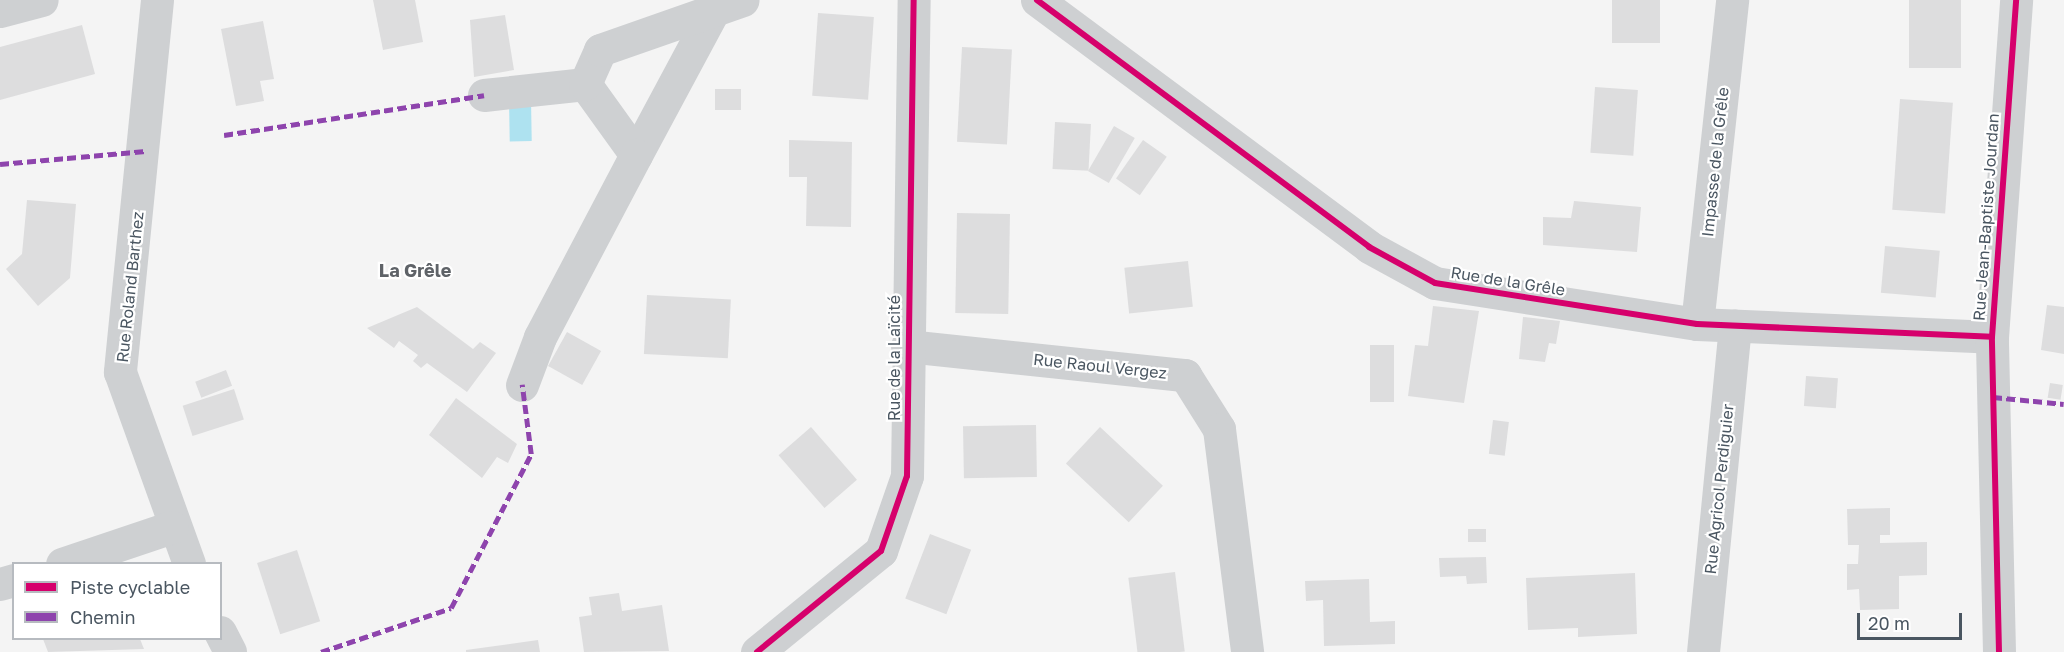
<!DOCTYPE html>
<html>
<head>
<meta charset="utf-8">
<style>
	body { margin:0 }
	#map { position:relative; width:2064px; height:652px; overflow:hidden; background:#f4f4f4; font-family:"Golos Text",sans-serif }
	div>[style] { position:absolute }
	.water>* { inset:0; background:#aee2f0; transform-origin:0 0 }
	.building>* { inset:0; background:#ddddde; transform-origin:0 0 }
	.street>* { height:33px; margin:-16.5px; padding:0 16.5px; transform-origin:16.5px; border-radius:16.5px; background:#ced0d2 }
	.quiet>* { height:4.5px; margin-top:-2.25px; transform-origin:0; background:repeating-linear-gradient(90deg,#8e44ad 0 9px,transparent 0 13.5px) }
	.cycleway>* { height:6px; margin:-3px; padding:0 3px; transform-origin:3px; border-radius:3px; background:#d6006c }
	span { translate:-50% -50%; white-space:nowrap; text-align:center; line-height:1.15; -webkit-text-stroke:4.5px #fff; paint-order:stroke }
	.street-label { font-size:16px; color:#4a5661 }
	.neighbourhood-label { font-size:18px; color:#5f6368; font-weight:700 }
	.legend { position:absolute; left:12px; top:562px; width:210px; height:78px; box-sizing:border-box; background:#fff; border:2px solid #b7bbc0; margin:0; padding:8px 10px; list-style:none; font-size:18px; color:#4a5661 }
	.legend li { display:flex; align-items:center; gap:12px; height:30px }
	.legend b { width:30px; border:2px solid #b7bbc0 }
	.scale { position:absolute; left:1857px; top:613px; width:105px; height:27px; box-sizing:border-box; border:3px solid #4a5661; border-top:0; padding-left:8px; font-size:18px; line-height:21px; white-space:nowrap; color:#4a5661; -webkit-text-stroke:4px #fff; paint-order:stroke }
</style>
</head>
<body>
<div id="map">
	<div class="water">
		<i style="left:531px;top:99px;width:42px;height:22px;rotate:89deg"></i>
	</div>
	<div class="building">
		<i style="clip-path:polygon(373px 0,415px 0,423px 42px,383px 50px)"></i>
		<i style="left:1612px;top:0;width:48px;height:43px"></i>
		<i style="left:1909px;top:0;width:52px;height:68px"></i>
		<i style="left:818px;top:13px;width:56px;height:83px;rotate:4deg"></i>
		<i style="clip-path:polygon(505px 15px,514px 70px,474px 77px,470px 20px)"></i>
		<i style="clip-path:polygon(263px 21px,274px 79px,260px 81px,264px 101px,236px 106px,221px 29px)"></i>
		<i style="clip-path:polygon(82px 25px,95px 74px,0 100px,0 47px)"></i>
		<i style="left:962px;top:47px;width:50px;height:95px;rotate:3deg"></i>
		<i style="left:1595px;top:87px;width:43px;height:66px;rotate:4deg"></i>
		<i style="left:715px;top:89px;width:26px;height:21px"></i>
		<i style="left:1900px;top:99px;width:53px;height:111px;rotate:4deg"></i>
		<i style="left:1055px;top:122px;width:36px;height:47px;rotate:3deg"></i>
		<i style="left:1114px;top:126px;width:24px;height:52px;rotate:30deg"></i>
		<i style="clip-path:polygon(789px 140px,852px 142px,851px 227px,806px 226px,807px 177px,789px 177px)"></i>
		<i style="left:1143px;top:140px;width:29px;height:47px;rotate:35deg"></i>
		<i style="clip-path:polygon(27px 200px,76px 204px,70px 278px,38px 306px,6px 269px,22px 254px)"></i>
		<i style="clip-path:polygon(1574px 201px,1641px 207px,1637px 252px,1543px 245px,1543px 217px,1571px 218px)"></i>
		<i style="left:957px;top:213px;width:53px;height:100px;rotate:1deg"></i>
		<i style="left:1885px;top:246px;width:55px;height:47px;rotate:5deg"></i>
		<i style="left:1188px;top:261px;width:46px;height:64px;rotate:84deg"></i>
		<i style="left:647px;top:295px;width:84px;height:59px;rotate:3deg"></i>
		<i style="clip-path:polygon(2047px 305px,2064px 307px,2064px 354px,2041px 350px)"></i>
		<i style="clip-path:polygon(1433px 306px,1479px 311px,1464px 403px,1408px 396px,1415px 345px,1428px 346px)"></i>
		<i style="clip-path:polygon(417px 307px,473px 349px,480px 342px,496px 353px,467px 392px,427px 363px,421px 368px,413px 361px,418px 355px,399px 341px,394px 348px,367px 328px)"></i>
		<i style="clip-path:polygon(1523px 317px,1560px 321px,1556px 344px,1549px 343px,1545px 362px,1519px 359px)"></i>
		<i style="left:567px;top:332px;width:39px;height:39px;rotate:29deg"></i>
		<i style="left:1370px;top:345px;width:24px;height:57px"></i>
		<i style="left:226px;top:370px;width:17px;height:33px;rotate:69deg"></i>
		<i style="left:1806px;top:376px;width:32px;height:30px;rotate:4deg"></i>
		<i style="left:2050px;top:383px;width:13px;height:15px;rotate:9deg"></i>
		<i style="left:234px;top:389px;width:32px;height:54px;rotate:72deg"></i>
		<i style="clip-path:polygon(456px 398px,517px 444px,508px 463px,497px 457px,482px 478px,429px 435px)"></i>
		<i style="left:1493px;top:420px;width:16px;height:34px;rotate:7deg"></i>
		<i style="left:1036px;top:425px;width:52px;height:73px;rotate:89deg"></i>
		<i style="left:811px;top:427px;width:70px;height:43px;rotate:49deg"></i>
		<i style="left:1100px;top:427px;width:86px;height:50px;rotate:43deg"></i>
		<i style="clip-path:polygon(1890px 508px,1890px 535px,1880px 535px,1880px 543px,1927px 542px,1927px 575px,1899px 576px,1899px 609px,1860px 610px,1859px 589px,1847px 590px,1847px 564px,1858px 564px,1859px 545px,1848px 545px,1847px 509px)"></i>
		<i style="left:1468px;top:529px;width:18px;height:13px"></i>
		<i style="left:930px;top:534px;width:44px;height:69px;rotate:21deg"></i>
		<i style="left:297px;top:550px;width:75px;height:42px;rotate:72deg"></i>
		<i style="clip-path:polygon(1486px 557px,1487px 583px,1467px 584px,1466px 576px,1440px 577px,1439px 558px)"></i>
		<i style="left:1175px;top:572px;width:80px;height:47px;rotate:83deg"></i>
		<i style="clip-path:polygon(1635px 573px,1637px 634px,1578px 637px,1578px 628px,1528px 630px,1526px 578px)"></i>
		<i style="clip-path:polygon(1369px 579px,1370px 622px,1395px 621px,1395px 644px,1324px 646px,1323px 600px,1306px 601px,1305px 581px)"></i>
		<i style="clip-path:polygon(619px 593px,622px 611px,662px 605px,669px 651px,584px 652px,579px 617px,592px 615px,589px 597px)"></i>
		<i style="clip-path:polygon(43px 639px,140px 639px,144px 649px,48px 652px)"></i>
		<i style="clip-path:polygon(538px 640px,540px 652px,466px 652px,466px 650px)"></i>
	</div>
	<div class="street">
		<i style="left:157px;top:0;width:374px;rotate:95.7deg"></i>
		<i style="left:120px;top:372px;width:204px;rotate:70.2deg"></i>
		<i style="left:1037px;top:0;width:414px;rotate:36.6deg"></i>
		<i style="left:1369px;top:247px;width:75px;rotate:28.6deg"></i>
		<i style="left:1435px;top:283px;width:265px;rotate:8.9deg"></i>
		<i style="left:1697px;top:324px;width:295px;rotate:2.5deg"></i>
		<i style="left:0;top:11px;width:43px;rotate:-14.7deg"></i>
		<i style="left:585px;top:84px;width:87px;rotate:54.3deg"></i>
		<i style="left:636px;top:155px;width:159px;rotate:-61.8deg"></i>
		<i style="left:484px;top:95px;width:102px;rotate:-6.2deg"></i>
		<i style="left:585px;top:84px;width:37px;rotate:-66deg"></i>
		<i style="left:600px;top:50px;width:151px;rotate:-19.3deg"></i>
		<i style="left:1697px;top:324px;width:326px;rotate:-83.8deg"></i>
		<i style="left:907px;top:346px;width:280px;rotate:6deg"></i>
		<i style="left:1185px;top:375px;width:64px;rotate:57.8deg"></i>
		<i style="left:1219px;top:429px;width:225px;rotate:82.8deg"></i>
		<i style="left:522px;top:385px;width:51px;rotate:-69.4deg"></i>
		<i style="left:540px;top:337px;width:206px;rotate:-62.2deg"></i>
		<i style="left:62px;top:564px;width:116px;rotate:-18.6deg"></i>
		<i style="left:0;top:584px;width:15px;rotate:-16deg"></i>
		<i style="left:220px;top:632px;width:22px;rotate:63deg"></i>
		<i style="left:757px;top:652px;width:160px;rotate:-39.2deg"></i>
		<i style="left:881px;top:551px;width:79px;rotate:-70.9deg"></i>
		<i style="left:907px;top:476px;width:476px;rotate:-89.2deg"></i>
		<i style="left:1703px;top:652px;width:328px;rotate:-84.4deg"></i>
		<i style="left:1999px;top:652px;width:315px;rotate:-91.3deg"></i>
		<i style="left:1992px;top:337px;width:338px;rotate:-85.9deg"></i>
	</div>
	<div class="quiet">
		<i style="left:224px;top:135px;width:263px;rotate:-8.7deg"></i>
		<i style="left:0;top:164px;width:146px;rotate:-5.1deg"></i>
		<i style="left:1993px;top:397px;width:71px;rotate:5.6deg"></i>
		<i style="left:321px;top:652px;width:137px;rotate:-18.7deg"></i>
		<i style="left:451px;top:608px;width:174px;rotate:-62.5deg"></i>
		<i style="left:531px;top:454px;width:70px;rotate:-97.4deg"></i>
	</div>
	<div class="cycleway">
		<i style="left:1037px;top:0;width:414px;rotate:36.6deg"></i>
		<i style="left:1369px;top:247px;width:75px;rotate:28.6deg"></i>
		<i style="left:1435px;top:283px;width:265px;rotate:8.9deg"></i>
		<i style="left:1697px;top:324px;width:295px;rotate:2.5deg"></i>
		<i style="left:757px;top:652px;width:160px;rotate:-39.2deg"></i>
		<i style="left:881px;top:551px;width:79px;rotate:-70.9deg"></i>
		<i style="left:907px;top:476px;width:476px;rotate:-89.2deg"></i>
		<i style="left:1999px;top:652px;width:315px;rotate:-91.3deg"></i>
		<i style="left:1992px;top:337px;width:338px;rotate:-85.9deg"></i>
	</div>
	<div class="street-label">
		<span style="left:1715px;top:162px;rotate:-84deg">Impasse de la Grêle</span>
		<span style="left:1986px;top:217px;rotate:-86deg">Rue Jean-Baptiste Jourdan</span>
		<span style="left:1508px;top:281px;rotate:9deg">Rue de la Grêle</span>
		<span style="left:130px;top:287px;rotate:-84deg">Rue Roland Barthez</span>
		<span style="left:894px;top:358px;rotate:-90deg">Rue de la Laïcité</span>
		<span style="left:1100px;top:366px;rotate:6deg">Rue Raoul Vergez</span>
		<span style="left:1719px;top:489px;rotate:-84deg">Rue Agricol Perdiguier</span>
	</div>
	<div class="neighbourhood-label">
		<span style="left:415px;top:270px">La Grêle</span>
	</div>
	<ul class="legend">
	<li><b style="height:8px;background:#d6006c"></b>Piste cyclable</li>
	<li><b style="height:8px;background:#8e44ad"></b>Chemin</li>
	</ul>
	<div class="scale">20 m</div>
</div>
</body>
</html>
